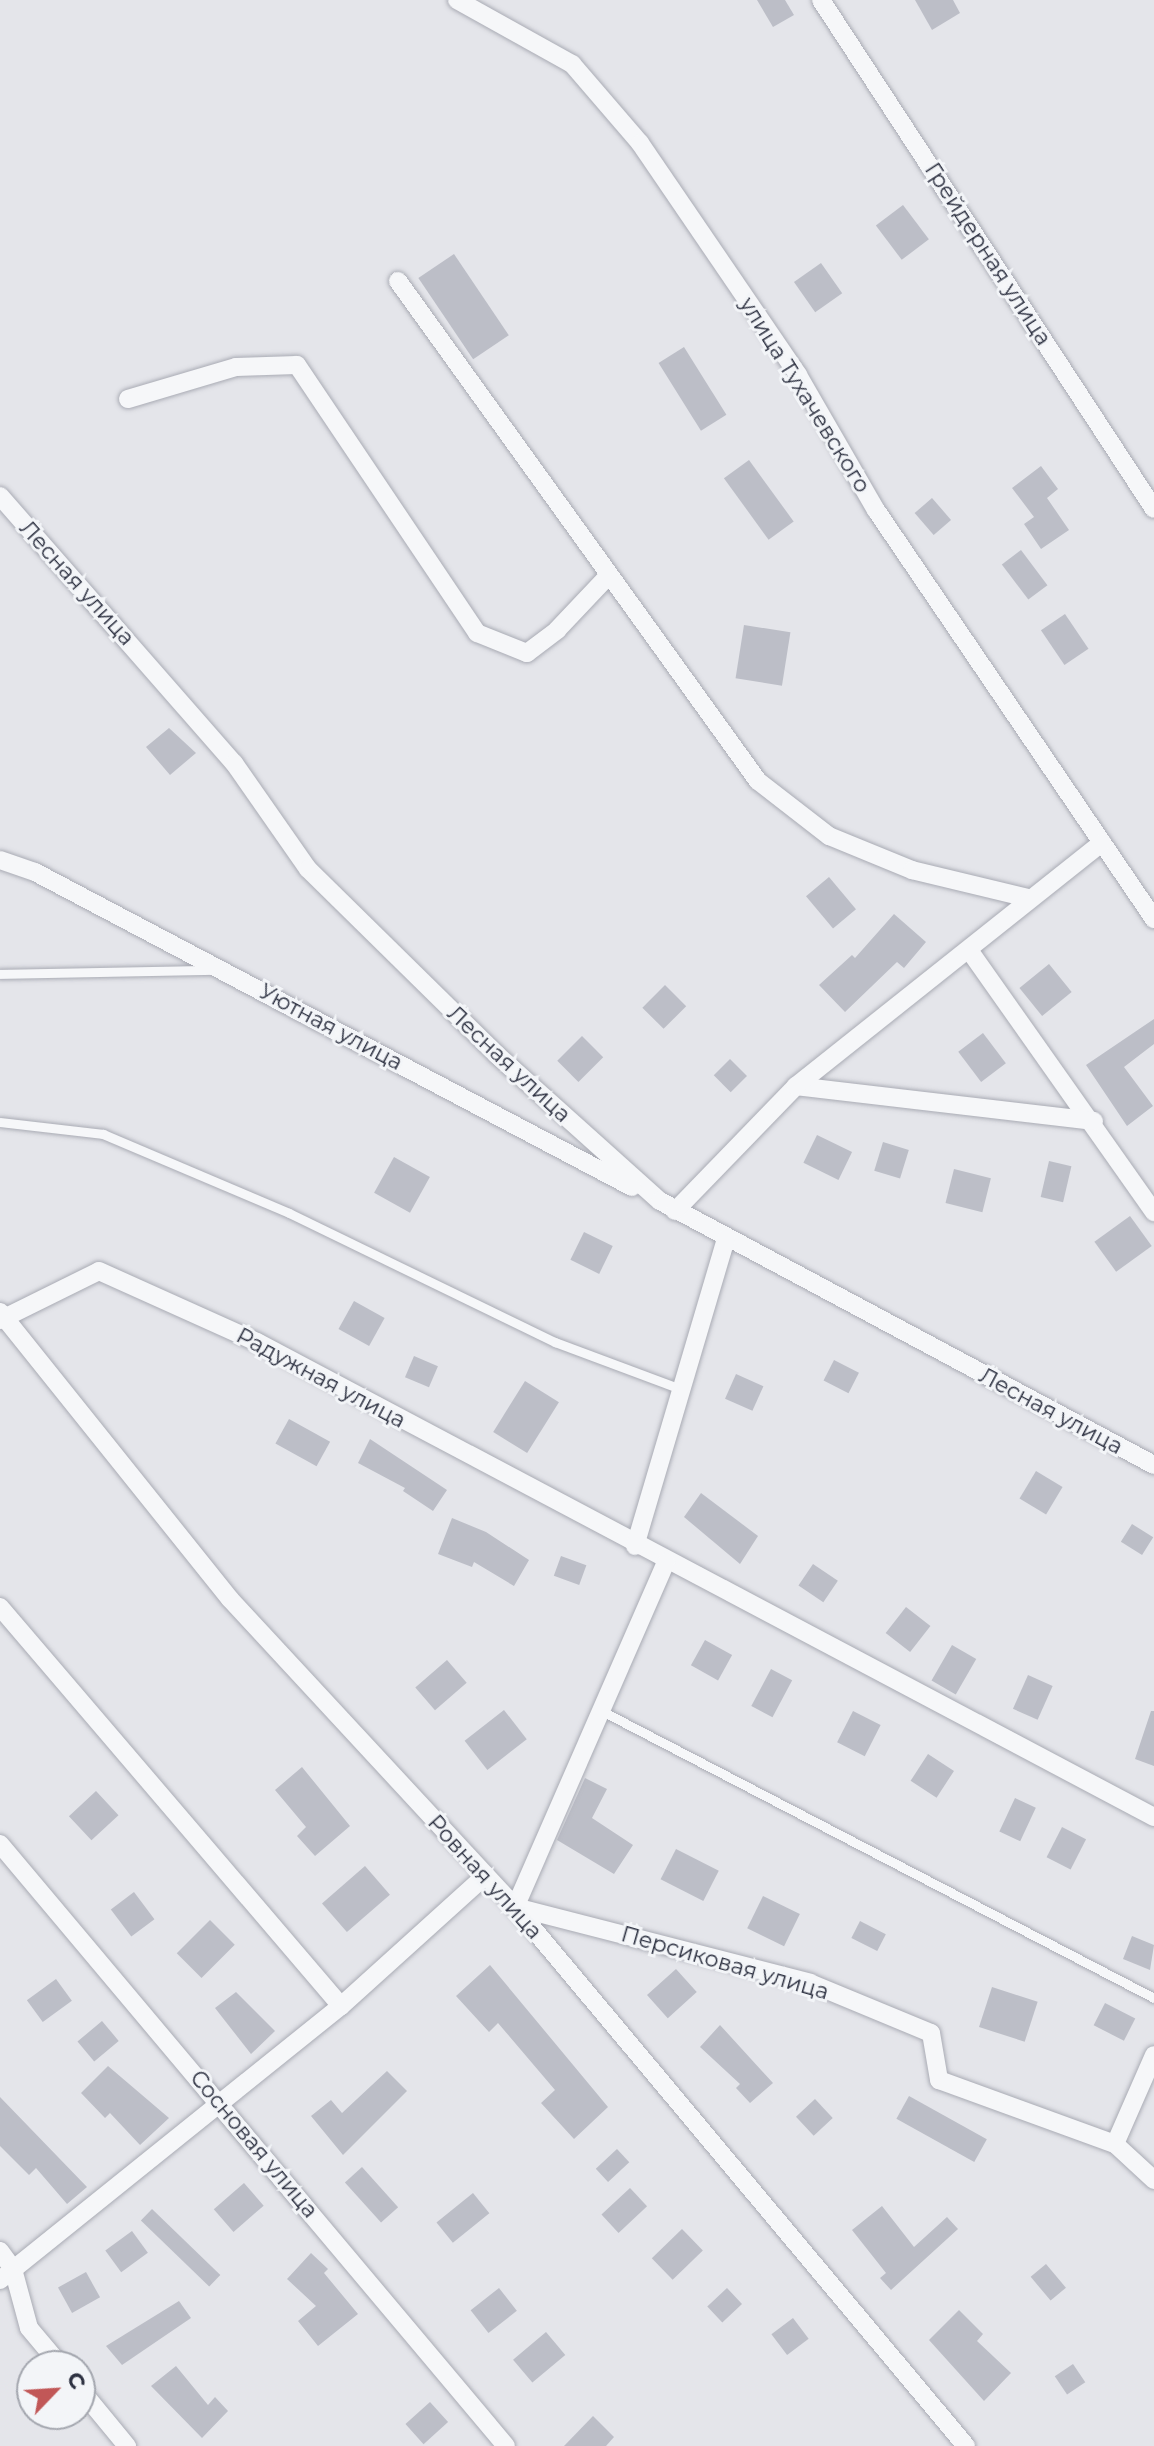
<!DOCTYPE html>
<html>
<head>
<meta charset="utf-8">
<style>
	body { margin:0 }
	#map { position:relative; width:1154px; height:2446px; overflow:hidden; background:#e4e5ea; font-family:Montserrat,sans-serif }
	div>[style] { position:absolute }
	.building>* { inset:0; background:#bcbec7; transform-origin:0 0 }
	.roads { filter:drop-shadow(0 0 2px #a9abb4) drop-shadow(0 0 2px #a9abb4) }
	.service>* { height:9px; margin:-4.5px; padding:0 4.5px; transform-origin:4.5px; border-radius:4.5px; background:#f6f7f9 }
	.minor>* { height:18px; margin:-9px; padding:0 9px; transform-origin:9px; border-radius:9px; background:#f6f7f9 }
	span { translate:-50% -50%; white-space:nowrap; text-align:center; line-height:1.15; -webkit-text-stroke:6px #f3f5f8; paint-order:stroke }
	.street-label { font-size:22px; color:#2d3141 }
	.north { position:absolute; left:16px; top:2350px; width:80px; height:80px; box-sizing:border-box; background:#f3f5f8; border:2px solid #a4a7af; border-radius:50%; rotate:65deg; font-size:22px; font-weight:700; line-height:32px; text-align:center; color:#2d3141 }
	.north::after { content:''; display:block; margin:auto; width:28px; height:36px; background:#c15757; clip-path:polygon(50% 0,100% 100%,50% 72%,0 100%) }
</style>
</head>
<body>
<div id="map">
	<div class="building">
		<i style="clip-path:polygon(757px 0,785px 0,794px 15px,773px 27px)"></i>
		<i style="clip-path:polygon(915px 0,953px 0,960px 13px,932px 30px)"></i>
		<i style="left:903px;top:205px;width:43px;height:34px;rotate:53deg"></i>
		<i style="left:454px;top:254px;width:98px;height:43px;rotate:56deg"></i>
		<i style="left:821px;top:263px;width:37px;height:33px;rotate:55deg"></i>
		<i style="left:684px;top:347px;width:80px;height:30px;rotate:58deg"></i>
		<i style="left:749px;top:460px;width:76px;height:31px;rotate:54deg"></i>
		<i style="clip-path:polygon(1041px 466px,1058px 489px,1047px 498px,1069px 530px,1041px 549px,1024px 524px,1034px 517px,1012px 488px)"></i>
		<i style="left:932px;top:498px;width:29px;height:23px;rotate:49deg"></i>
		<i style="left:1021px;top:550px;width:44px;height:24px;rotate:53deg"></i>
		<i style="left:1065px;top:614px;width:42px;height:29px;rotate:56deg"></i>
		<i style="left:744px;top:625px;width:47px;height:54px;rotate:9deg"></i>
		<i style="clip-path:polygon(169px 728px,196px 753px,170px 775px,146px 747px)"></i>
		<i style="left:829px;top:877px;width:42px;height:30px;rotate:50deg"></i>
		<i style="clip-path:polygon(894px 914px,926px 942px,904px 968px,897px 962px,845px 1012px,819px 985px,852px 955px,855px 958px)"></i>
		<i style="left:1049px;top:964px;width:36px;height:38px;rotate:51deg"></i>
		<i style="left:665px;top:985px;width:30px;height:32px;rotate:45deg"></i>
		<i style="clip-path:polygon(1154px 1019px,1154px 1044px,1124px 1067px,1153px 1106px,1127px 1126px,1086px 1065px)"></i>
		<i style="left:983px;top:1033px;width:38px;height:31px;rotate:53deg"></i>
		<i style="left:582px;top:1036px;width:30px;height:35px;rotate:45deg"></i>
		<i style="left:730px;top:1059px;width:24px;height:23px;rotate:45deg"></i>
		<i style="left:817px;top:1135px;width:39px;height:31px;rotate:26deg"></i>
		<i style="left:883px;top:1142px;width:27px;height:30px;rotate:17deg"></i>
		<i style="left:394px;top:1157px;width:41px;height:41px;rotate:29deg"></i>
		<i style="left:1049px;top:1161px;width:23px;height:37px;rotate:13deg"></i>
		<i style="left:954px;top:1169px;width:38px;height:35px;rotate:14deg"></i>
		<i style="left:1130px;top:1216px;width:37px;height:44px;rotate:54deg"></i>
		<i style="left:584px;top:1232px;width:32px;height:31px;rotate:26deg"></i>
		<i style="left:354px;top:1301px;width:35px;height:32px;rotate:29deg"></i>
		<i style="left:414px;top:1356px;width:26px;height:23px;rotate:23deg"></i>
		<i style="left:834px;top:1360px;width:28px;height:23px;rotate:27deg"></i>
		<i style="left:736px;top:1374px;width:30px;height:27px;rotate:24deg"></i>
		<i style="left:525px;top:1381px;width:40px;height:60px;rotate:32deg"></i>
		<i style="left:289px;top:1419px;width:47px;height:28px;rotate:29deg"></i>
		<i style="clip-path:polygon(370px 1439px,447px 1490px,433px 1511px,403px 1491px,405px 1488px,358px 1463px)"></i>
		<i style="left:1036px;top:1471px;width:31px;height:32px;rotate:31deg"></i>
		<i style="clip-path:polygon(701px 1493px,758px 1536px,740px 1564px,684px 1517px)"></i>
		<i style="clip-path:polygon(452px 1518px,486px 1532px,529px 1560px,514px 1586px,474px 1562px,472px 1567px,438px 1554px)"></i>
		<i style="left:1132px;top:1524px;width:25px;height:21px;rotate:32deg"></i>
		<i style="left:561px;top:1556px;width:27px;height:21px;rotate:20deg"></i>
		<i style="left:813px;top:1564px;width:30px;height:26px;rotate:34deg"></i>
		<i style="left:906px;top:1607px;width:31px;height:33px;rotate:38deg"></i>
		<i style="left:705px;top:1640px;width:31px;height:29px;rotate:29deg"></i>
		<i style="left:952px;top:1645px;width:28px;height:41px;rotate:30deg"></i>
		<i style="left:447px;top:1660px;width:30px;height:42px;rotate:49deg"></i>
		<i style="left:771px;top:1669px;width:24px;height:42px;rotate:28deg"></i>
		<i style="left:1028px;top:1675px;width:27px;height:37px;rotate:24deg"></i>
		<i style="left:504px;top:1710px;width:37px;height:50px;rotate:52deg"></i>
		<i style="left:853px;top:1711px;width:31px;height:35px;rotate:27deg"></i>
		<i style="clip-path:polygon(1151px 1711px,1154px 1711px,1154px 1766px,1135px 1759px)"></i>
		<i style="left:928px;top:1754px;width:31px;height:32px;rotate:33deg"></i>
		<i style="clip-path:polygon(302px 1767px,350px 1826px,315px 1856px,297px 1836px,306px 1827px,275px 1790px)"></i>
		<i style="clip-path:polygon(585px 1778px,607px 1789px,592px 1818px,633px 1845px,614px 1874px,557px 1840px)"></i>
		<i style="left:96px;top:1791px;width:33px;height:37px;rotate:47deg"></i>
		<i style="left:1015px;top:1798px;width:23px;height:37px;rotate:25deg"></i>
		<i style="left:1062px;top:1827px;width:27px;height:34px;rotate:27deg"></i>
		<i style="left:676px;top:1849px;width:48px;height:34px;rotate:27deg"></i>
		<i style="left:365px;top:1866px;width:38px;height:57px;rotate:49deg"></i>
		<i style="left:134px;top:1892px;width:34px;height:29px;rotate:53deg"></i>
		<i style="left:763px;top:1896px;width:41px;height:36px;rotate:26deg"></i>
		<i style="left:210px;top:1920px;width:35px;height:47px;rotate:45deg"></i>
		<i style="left:860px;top:1921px;width:29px;height:19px;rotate:27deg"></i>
		<i style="clip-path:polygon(1132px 1936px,1154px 1945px,1150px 1970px,1123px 1959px)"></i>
		<i style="clip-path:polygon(490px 1965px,608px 2107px,574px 2139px,541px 2103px,555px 2090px,498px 2023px,489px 2032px,456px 1996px)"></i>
		<i style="left:676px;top:1969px;width:31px;height:39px;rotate:48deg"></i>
		<i style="left:56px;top:1979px;width:27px;height:36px;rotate:54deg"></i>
		<i style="left:992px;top:1987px;width:48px;height:42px;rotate:18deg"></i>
		<i style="clip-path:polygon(236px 1992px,275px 2031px,251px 2054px,215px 2008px)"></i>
		<i style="left:1105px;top:2003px;width:34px;height:25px;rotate:27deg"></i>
		<i style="left:102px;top:2021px;width:26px;height:32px;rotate:50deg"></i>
		<i style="clip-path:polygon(720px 2025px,773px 2083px,750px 2103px,736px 2088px,740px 2084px,700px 2047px)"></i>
		<i style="clip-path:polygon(108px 2066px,169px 2118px,140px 2145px,110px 2113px,105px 2118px,81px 2093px)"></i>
		<i style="clip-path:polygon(387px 2071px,407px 2091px,343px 2155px,311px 2116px,331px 2100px,342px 2113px)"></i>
		<i style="left:909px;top:2096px;width:89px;height:26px;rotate:29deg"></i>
		<i style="clip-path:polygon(0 2097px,87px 2187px,67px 2204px,36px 2168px,29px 2175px,0 2146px)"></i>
		<i style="left:815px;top:2099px;width:26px;height:26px;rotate:47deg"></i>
		<i style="left:617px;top:2149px;width:18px;height:29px;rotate:47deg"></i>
		<i style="left:362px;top:2167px;width:54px;height:23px;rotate:48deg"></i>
		<i style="left:244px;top:2183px;width:30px;height:40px;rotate:49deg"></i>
		<i style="left:630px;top:2188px;width:25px;height:39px;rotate:47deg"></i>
		<i style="left:473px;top:2193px;width:26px;height:47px;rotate:51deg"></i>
		<i style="clip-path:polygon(882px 2206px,914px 2247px,947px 2217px,958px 2229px,891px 2290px,880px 2278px,886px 2273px,852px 2230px)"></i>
		<i style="left:152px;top:2209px;width:95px;height:16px;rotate:44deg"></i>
		<i style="left:682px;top:2229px;width:30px;height:42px;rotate:46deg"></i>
		<i style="left:132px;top:2231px;width:27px;height:33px;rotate:54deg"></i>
		<i style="clip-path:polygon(311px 2253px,328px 2269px,324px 2273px,358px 2314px,318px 2346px,298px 2321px,316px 2306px,287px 2279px)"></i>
		<i style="left:1046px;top:2264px;width:31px;height:20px;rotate:50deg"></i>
		<i style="left:86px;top:2272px;width:29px;height:32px;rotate:61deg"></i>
		<i style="left:499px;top:2288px;width:29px;height:36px;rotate:52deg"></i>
		<i style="left:727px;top:2288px;width:22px;height:27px;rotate:47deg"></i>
		<i style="clip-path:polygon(179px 2301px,191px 2318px,122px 2365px,106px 2346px)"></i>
		<i style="clip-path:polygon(959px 2310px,983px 2334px,977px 2341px,1011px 2373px,984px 2401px,929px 2340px)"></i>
		<i style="left:793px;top:2318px;width:26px;height:27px;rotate:53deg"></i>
		<i style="left:546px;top:2332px;width:30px;height:43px;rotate:50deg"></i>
		<i style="left:1073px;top:2364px;width:22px;height:22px;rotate:56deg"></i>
		<i style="clip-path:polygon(176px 2366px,208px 2405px,215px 2397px,228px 2411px,202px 2438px,151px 2386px)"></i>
		<i style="left:430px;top:2402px;width:27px;height:33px;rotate:48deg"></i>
		<i style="clip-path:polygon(593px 2416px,614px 2437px,606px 2446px,564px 2446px)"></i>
	</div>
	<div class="roads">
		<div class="service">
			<i style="left:0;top:974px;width:212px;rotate:-1.1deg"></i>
			<i style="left:0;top:1122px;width:104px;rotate:6.6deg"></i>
			<i style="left:103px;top:1134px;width:202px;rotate:23deg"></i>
			<i style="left:289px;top:1213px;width:296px;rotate:25.9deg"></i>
			<i style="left:555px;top:1342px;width:134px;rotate:20.5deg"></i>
			<i style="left:600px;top:1710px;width:624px;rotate:27.47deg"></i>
		</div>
		<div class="minor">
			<i style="left:457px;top:0;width:132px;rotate:29.1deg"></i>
			<i style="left:572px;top:64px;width:104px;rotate:49.3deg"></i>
			<i style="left:640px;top:143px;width:281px;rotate:55.7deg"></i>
			<i style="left:798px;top:375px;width:156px;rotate:60deg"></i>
			<i style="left:876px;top:510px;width:495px;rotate:55.8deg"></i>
			<i style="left:821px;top:0;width:608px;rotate:56.81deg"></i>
			<i style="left:398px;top:281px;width:616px;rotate:54.25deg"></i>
			<i style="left:758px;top:781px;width:90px;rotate:37.8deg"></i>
			<i style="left:829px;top:836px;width:90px;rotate:22.3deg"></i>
			<i style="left:912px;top:870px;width:119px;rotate:13.6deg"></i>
			<i style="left:128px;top:399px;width:113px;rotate:-16.5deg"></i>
			<i style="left:236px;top:367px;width:61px;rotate:-1.9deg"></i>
			<i style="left:297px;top:365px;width:323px;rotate:56.1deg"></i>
			<i style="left:477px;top:633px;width:54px;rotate:21.8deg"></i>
			<i style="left:527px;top:653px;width:38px;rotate:-37deg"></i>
			<i style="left:557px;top:630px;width:74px;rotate:-46.6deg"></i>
			<i style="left:0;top:496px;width:355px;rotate:48.8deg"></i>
			<i style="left:234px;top:763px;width:129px;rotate:55.1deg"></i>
			<i style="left:308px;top:869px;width:264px;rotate:44.5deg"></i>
			<i style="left:496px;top:1054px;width:220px;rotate:41.9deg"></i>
			<i style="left:660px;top:1201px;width:560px;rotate:28.12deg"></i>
			<i style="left:0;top:860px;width:37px;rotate:19deg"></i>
			<i style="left:35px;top:872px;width:675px;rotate:27.82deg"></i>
			<i style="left:969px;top:950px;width:321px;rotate:54.8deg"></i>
			<i style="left:796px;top:1086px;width:300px;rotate:6.7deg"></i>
			<i style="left:675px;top:1211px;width:174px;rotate:-45.9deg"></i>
			<i style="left:796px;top:1086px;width:391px;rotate:-38.5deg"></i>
			<i style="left:0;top:1312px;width:368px;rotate:51.3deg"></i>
			<i style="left:230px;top:1599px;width:420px;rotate:47.2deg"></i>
			<i style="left:515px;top:1907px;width:703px;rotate:50.08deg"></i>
			<i style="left:0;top:1320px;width:110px;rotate:-26.3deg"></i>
			<i style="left:99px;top:1271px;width:173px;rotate:24.2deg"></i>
			<i style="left:257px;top:1342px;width:1015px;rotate:27.9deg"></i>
			<i style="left:635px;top:1546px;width:321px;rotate:-73.5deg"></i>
			<i style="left:666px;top:1562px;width:377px;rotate:113.6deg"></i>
			<i style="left:515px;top:1907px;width:305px;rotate:14.4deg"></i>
			<i style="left:810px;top:1983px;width:131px;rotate:22.5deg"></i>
			<i style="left:931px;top:2033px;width:48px;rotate:80.3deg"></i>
			<i style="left:939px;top:2080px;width:187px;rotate:20deg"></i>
			<i style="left:1115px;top:2144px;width:53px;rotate:42.7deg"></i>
			<i style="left:0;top:1607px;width:525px;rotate:49.48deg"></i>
			<i style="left:0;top:1844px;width:786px;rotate:49.95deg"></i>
			<i style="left:1115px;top:2144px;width:97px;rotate:-66.3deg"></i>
			<i style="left:0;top:2251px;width:22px;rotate:54deg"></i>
			<i style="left:13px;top:2269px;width:61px;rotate:74.8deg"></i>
			<i style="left:29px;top:2328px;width:50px;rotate:49.9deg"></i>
			<i style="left:0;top:2280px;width:437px;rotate:-38.8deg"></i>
			<i style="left:341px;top:2006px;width:195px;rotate:-42.1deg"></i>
			<i style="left:80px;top:2389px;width:74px;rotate:50.5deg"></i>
		</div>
	</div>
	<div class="street-label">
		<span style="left:988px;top:254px;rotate:57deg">Грейдерная улица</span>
		<span style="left:805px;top:395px;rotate:58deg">улица Тухачевского</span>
		<span style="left:77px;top:583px;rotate:48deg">Лесная улица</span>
		<span style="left:331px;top:1027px;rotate:28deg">Уютная улица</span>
		<span style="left:509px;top:1064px;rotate:43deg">Лесная улица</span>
		<span style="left:321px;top:1378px;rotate:28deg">Радужная улица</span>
		<span style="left:1051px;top:1411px;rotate:28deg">Лесная улица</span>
		<span style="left:485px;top:1877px;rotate:48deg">Ровная улица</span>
		<span style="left:725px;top:1963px;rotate:16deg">Персиковая улица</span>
		<span style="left:254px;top:2144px;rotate:50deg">Сосновая улица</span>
	</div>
	<div class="north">С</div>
</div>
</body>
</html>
